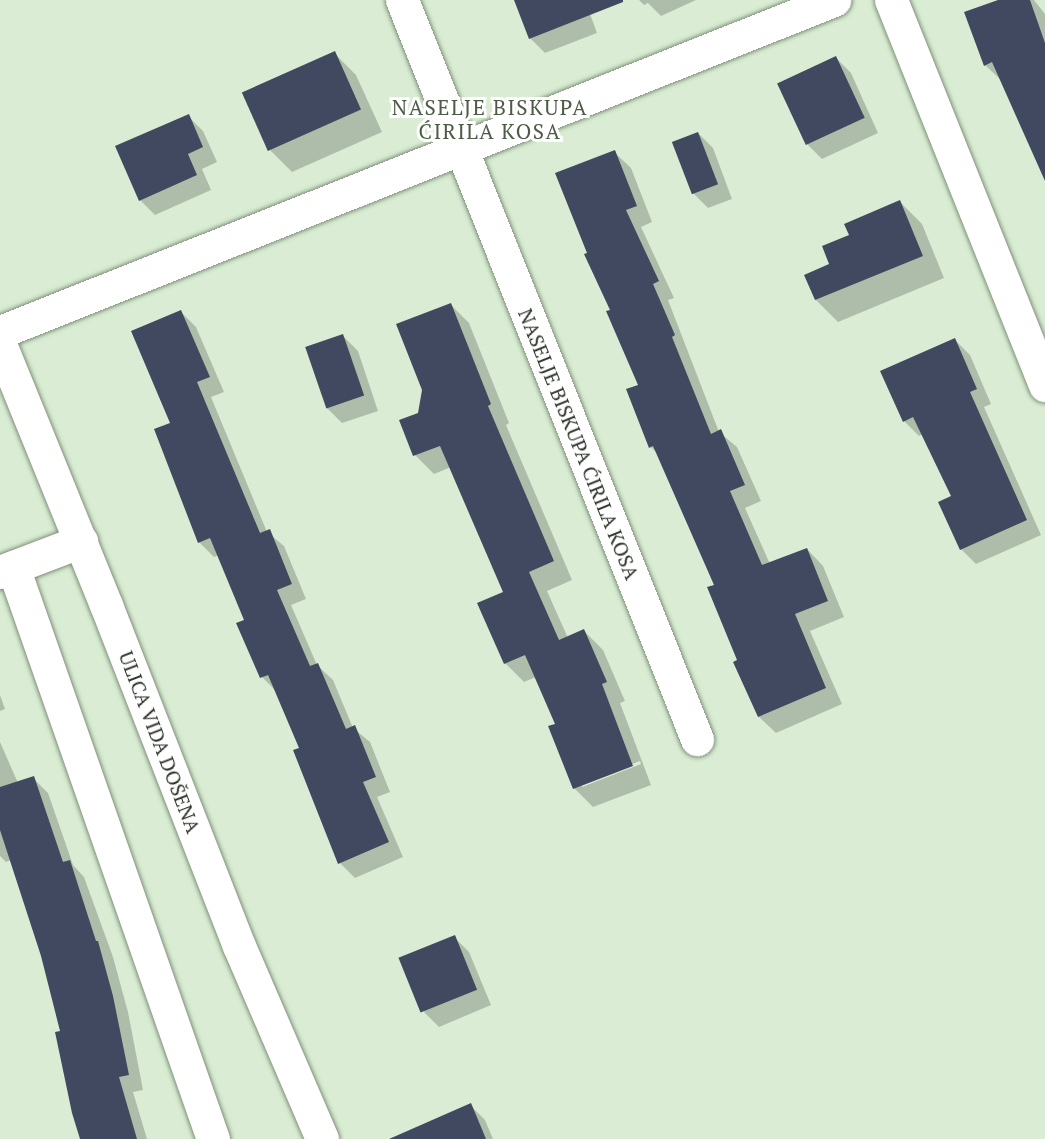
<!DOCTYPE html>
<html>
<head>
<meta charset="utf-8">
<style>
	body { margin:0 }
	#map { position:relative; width:1045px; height:1139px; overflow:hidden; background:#daedd4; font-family:"PT Serif",serif }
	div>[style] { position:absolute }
	.shadow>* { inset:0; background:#0003 }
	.building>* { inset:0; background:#40495f; transform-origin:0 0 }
	.roads { filter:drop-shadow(0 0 2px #7f9079) drop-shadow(0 0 2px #7f9079) }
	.minor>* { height:33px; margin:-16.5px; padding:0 16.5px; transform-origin:16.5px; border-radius:16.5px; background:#fff }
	span { translate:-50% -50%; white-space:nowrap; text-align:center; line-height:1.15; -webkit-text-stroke:6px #fff; paint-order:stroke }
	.street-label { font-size:20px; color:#2a3127 }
	.neighbourhood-label { font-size:21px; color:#4d5c47; letter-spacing:1.5px }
</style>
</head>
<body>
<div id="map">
	<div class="shadow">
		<i style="clip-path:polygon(516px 0,585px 0,597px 33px,545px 53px,530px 38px)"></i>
		<i style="clip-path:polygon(639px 0,696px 0,661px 16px,648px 3px,644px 5px)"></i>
		<i style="clip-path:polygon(1002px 0,1034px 0,1045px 14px,1045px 179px,1003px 82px,985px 65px)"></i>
		<i style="clip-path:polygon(334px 53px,356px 75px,382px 132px,292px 172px,270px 150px,244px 93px)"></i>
		<i style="clip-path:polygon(836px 58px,851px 73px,878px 133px,822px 159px,807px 144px)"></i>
		<i style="clip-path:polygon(188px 116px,203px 131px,217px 162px,202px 169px,211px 190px,155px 215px,140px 200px)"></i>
		<i style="clip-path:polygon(698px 133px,713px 148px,732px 199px,708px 208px,693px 193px)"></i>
		<i style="clip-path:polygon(614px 152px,631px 168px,652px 222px,641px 227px,674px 298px,668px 300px,719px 432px,737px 447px,761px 501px,745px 508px,770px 564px,807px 549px,823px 566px,844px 617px,810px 631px,842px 704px,776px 733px,759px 717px,735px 663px,739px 661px,716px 585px,659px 455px,651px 447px,640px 386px,588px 254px)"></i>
		<i style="clip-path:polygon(900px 202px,922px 224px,944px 278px,838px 322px,816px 300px,806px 276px,831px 265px,851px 236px)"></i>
		<i style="clip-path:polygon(evenodd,450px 304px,469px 323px,509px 423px,506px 425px,572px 580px,547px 591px,568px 638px,584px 631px,603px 650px,625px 701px,620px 703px,651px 785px,593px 807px,574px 788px,557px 725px,536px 677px,524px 682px,505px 663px,505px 593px,451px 467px,434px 474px,415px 455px,419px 414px,450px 304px,640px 761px,641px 764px,582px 787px,582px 784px,640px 761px)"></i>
		<i style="clip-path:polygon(181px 312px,196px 327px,224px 392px,211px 397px,267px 532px,284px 546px,306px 599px,291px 605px,317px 665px,333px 680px,353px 728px,370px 742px,390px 792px,377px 797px,403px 857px,355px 878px,340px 863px,295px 751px,301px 748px,277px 692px,262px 677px,246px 620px,219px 555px,214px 557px,199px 542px,172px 423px)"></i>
		<i style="clip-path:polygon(343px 336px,358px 351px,378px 411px,342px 423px,327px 408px)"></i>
		<i style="clip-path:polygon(955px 340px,970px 355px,991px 404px,984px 407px,1041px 535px,976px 564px,961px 549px,953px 497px,923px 434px,919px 436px,904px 421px)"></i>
		<i style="clip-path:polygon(0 695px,5px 709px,0 711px)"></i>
		<i style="clip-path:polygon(0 742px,18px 783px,33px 778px,48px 793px,73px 865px,84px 877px,113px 957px,128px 1012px,143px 1090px,133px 1092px,147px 1139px,81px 1139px,61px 1033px,42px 956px,11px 860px,6px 862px,0 856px)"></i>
		<i style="clip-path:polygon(454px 937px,469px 952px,491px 1005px,439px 1027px,424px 1012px)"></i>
		<i style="clip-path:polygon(470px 1105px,485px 1120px,493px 1139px,434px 1139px)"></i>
	</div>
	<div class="building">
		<i style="clip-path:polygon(514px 0,623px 0,623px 2px,529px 39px)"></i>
		<i style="clip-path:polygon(998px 0,1030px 0,1045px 43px,1045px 181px,992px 62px,984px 66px,964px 12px)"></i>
		<i style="left:335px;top:51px;width:64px;height:102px;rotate:66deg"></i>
		<i style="left:836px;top:56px;width:68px;height:65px;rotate:65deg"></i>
		<i style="clip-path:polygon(189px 114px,203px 147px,188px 154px,197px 175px,139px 201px,115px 146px)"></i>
		<i style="left:698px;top:132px;width:56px;height:28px;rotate:69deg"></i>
		<i style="clip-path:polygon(615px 150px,637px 206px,626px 210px,659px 281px,653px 284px,675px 335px,672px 337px,711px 434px,721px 429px,745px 485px,730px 491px,762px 565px,807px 548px,828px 601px,795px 614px,826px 688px,758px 717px,733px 662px,737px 660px,707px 587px,714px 585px,653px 446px,649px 448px,626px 389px,638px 385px,606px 311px,610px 310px,584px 254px,587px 253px,555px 173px)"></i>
		<i style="clip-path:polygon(900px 200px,923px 256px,815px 300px,804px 275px,829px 264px,822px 246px,849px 235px,844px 224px)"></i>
		<i style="clip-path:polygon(451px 303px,491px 404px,488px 406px,554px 561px,529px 572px,559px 640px,584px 629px,607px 682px,602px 684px,633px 766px,573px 789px,548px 726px,555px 724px,525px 655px,504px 664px,477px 603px,503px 592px,440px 446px,413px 456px,399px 420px,418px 413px,422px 390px,396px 324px)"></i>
		<i style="clip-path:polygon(181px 310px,210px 377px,197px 382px,260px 533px,270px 529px,292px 584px,277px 590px,310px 666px,318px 663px,346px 729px,355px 725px,376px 777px,363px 782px,389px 842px,338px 864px,293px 750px,299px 748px,268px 675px,260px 678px,236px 623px,244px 620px,210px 538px,198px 543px,154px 429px,170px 423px,131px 331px)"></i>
		<i style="left:343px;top:334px;width:65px;height:40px;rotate:71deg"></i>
		<i style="clip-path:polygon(955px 338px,977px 389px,970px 392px,1027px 520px,960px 550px,938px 502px,951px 496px,913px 417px,903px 422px,880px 371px)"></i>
		<i style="clip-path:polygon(34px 776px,63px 862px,70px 860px,96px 941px,98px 941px,113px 996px,129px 1075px,119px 1077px,137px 1139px,80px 1139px,72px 1113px,55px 1032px,60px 1031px,41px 956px,0 830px,0 787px)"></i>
		<i style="left:455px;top:935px;width:59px;height:61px;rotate:68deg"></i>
		<i style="clip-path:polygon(471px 1103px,486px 1139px,389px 1139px)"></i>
	</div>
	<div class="roads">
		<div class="minor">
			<i style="left:402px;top:0;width:796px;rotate:68.24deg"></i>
			<i style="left:891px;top:0;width:415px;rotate:68.2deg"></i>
			<i style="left:0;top:332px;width:898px;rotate:-21.71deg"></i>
			<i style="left:0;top:344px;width:282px;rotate:67.9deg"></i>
			<i style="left:106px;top:605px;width:366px;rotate:68.7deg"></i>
			<i style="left:239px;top:946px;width:210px;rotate:66.7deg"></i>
			<i style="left:13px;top:567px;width:606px;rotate:70.73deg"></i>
			<i style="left:0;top:572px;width:87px;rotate:-20.9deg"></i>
		</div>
	</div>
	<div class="street-label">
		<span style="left:579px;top:444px;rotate:68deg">NASELJE BISKUPA ĆIRILA KOSA</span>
		<span style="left:160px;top:742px;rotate:69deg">ULICA VIDA DOŠENA</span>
	</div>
	<div class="neighbourhood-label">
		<span style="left:490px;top:119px">NASELJE BISKUPA<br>ĆIRILA KOSA</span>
	</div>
</div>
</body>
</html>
